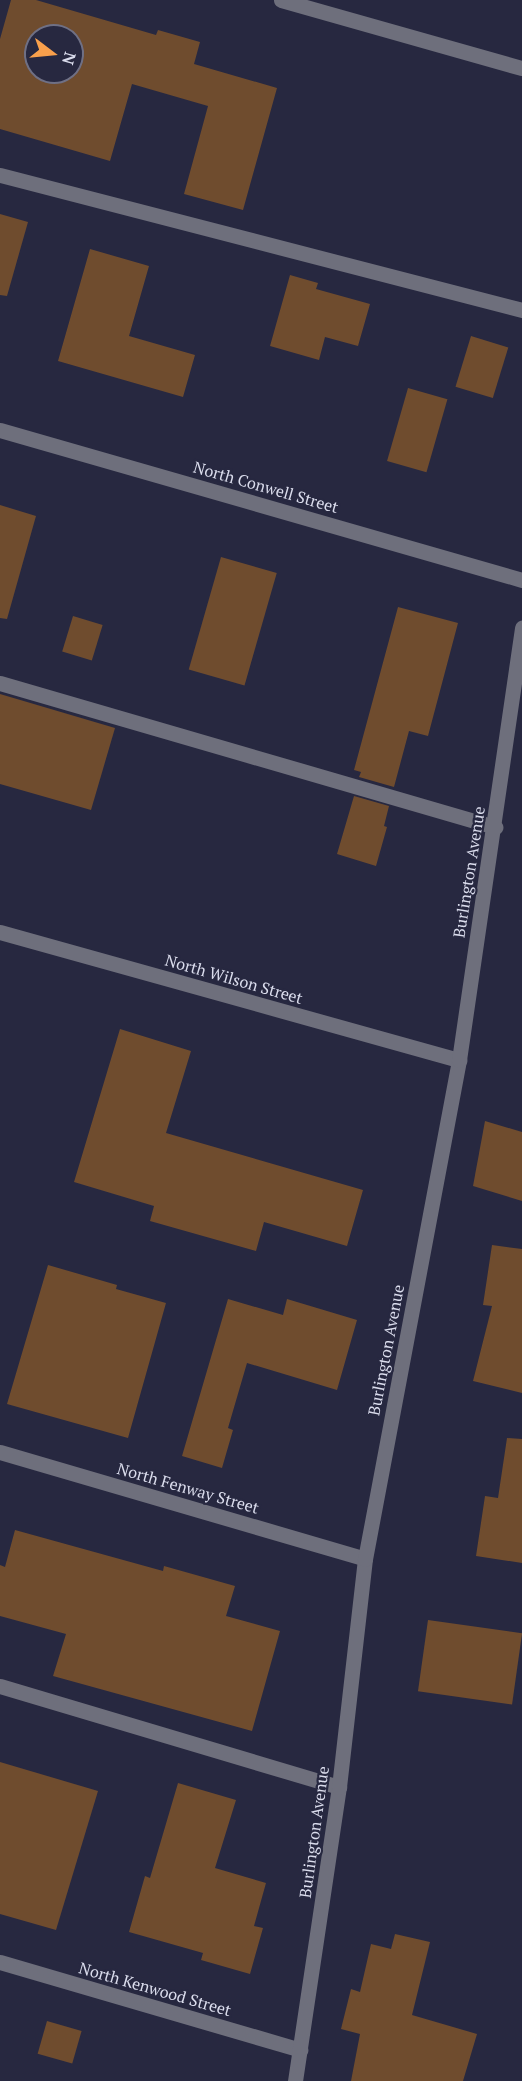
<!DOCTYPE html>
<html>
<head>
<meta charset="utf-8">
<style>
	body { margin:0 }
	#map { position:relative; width:522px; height:2081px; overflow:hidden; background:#272840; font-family:"PT Serif",serif }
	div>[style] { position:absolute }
	.building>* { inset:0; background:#6f4c2e; transform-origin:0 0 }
	.minor>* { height:15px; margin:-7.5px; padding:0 7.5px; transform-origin:7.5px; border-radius:7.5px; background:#6e6f7c }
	span { translate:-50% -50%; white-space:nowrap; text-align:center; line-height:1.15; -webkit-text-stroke:4.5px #272840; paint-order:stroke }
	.street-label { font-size:16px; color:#dadcec }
	.north { position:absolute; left:24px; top:24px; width:60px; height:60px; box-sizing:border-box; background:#272840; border:2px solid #6f7085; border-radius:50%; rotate:106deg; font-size:16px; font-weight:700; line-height:24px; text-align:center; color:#dadcec }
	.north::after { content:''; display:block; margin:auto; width:21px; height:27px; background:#f9a04c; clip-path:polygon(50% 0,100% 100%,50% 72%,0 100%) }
</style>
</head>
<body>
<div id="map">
	<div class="building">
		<i style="clip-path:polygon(evenodd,11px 0,36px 0,156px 35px,158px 30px,200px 42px,194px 64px,277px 88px,243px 210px,184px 194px,208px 106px,132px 84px,110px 161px,0 129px,0 39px,11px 0,36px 36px,72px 36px,72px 72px,36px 72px,36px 36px)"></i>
		<i style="clip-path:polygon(0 214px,28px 222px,7px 296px,0 295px)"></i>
		<i style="clip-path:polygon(90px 249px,149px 266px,129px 336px,195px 355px,183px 397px,58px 361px)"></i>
		<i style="clip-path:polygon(290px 275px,318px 283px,316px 289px,370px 304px,358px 346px,325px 337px,319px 360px,270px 346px)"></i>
		<i style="left:471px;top:336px;width:39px;height:53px;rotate:17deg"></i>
		<i style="left:408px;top:388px;width:41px;height:76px;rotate:16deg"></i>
		<i style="clip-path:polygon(0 505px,36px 516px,7px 619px,0 618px)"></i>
		<i style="left:221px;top:557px;width:58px;height:117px;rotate:16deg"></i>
		<i style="clip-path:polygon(398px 607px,458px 623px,428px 736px,409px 731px,394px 787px,359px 777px,361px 772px,354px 770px)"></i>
		<i style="left:73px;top:616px;width:31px;height:37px;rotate:17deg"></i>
		<i style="clip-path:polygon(0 694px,115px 728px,91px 810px,0 784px)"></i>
		<i style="clip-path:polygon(354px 796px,389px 806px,384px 826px,387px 827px,376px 866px,337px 854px)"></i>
		<i style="clip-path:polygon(120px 1029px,191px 1051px,166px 1133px,363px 1190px,347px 1246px,264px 1222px,256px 1251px,150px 1221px,154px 1206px,74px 1182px)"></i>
		<i style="clip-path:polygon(485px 1121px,522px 1132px,522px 1201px,473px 1186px)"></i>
		<i style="clip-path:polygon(492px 1245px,522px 1249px,522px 1393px,473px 1381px,492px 1306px,483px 1305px)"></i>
		<i style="clip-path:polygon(48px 1265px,117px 1285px,116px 1289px,166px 1303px,128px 1438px,7px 1404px)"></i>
		<i style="clip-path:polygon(228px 1299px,283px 1315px,287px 1299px,357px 1320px,337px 1390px,247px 1363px,228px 1428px,233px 1430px,222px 1468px,182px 1456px)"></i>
		<i style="clip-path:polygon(507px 1438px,522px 1439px,522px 1563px,476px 1556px,485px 1496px,498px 1498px)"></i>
		<i style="clip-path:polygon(15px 1530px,163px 1571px,164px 1566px,235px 1586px,226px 1616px,280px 1631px,252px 1731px,53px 1676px,66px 1634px,0 1616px,0 1565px,5px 1567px)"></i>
		<i style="left:428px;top:1620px;width:95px;height:72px;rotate:8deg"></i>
		<i style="clip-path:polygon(0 1762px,98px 1791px,56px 1930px,0 1914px)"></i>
		<i style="clip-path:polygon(178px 1783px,236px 1800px,215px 1868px,266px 1883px,254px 1926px,263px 1928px,250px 1974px,201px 1960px,203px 1953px,129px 1932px,145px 1876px,150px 1878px)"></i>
		<i style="clip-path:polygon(395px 1934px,430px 1942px,412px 2015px,477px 2034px,463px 2081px,351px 2081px,360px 2034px,341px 2029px,351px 1989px,360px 1992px,371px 1944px,391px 1949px)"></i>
		<i style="left:47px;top:2021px;width:36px;height:34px;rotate:16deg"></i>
	</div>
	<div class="minor">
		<i style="left:281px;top:0;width:250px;rotate:15.8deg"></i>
		<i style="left:0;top:175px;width:539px;rotate:14.5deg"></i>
		<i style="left:0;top:430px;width:543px;rotate:16.03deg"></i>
		<i style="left:0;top:683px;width:516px;rotate:16.22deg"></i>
		<i style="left:0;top:932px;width:477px;rotate:15.6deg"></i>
		<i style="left:0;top:1452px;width:380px;rotate:16.3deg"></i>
		<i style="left:0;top:1686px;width:354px;rotate:16.6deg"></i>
		<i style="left:0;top:1962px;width:313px;rotate:16.3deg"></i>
		<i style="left:295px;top:2081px;width:297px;rotate:-81.5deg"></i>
		<i style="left:339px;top:1787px;width:229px;rotate:-83.5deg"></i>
		<i style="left:365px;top:1559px;width:508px;rotate:-79.33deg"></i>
		<i style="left:459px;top:1060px;width:437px;rotate:-81.7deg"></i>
	</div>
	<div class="street-label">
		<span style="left:266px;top:487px;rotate:16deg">North Conwell Street</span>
		<span style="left:469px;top:872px;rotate:-81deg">Burlington Avenue</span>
		<span style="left:234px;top:979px;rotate:16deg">North Wilson Street</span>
		<span style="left:386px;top:1350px;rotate:-79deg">Burlington Avenue</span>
		<span style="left:188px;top:1488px;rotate:16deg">North Fenway Street</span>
		<span style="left:314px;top:1832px;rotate:-82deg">Burlington Avenue</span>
		<span style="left:155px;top:1989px;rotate:16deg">North Kenwood Street</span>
	</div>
	<div class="north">N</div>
</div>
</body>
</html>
